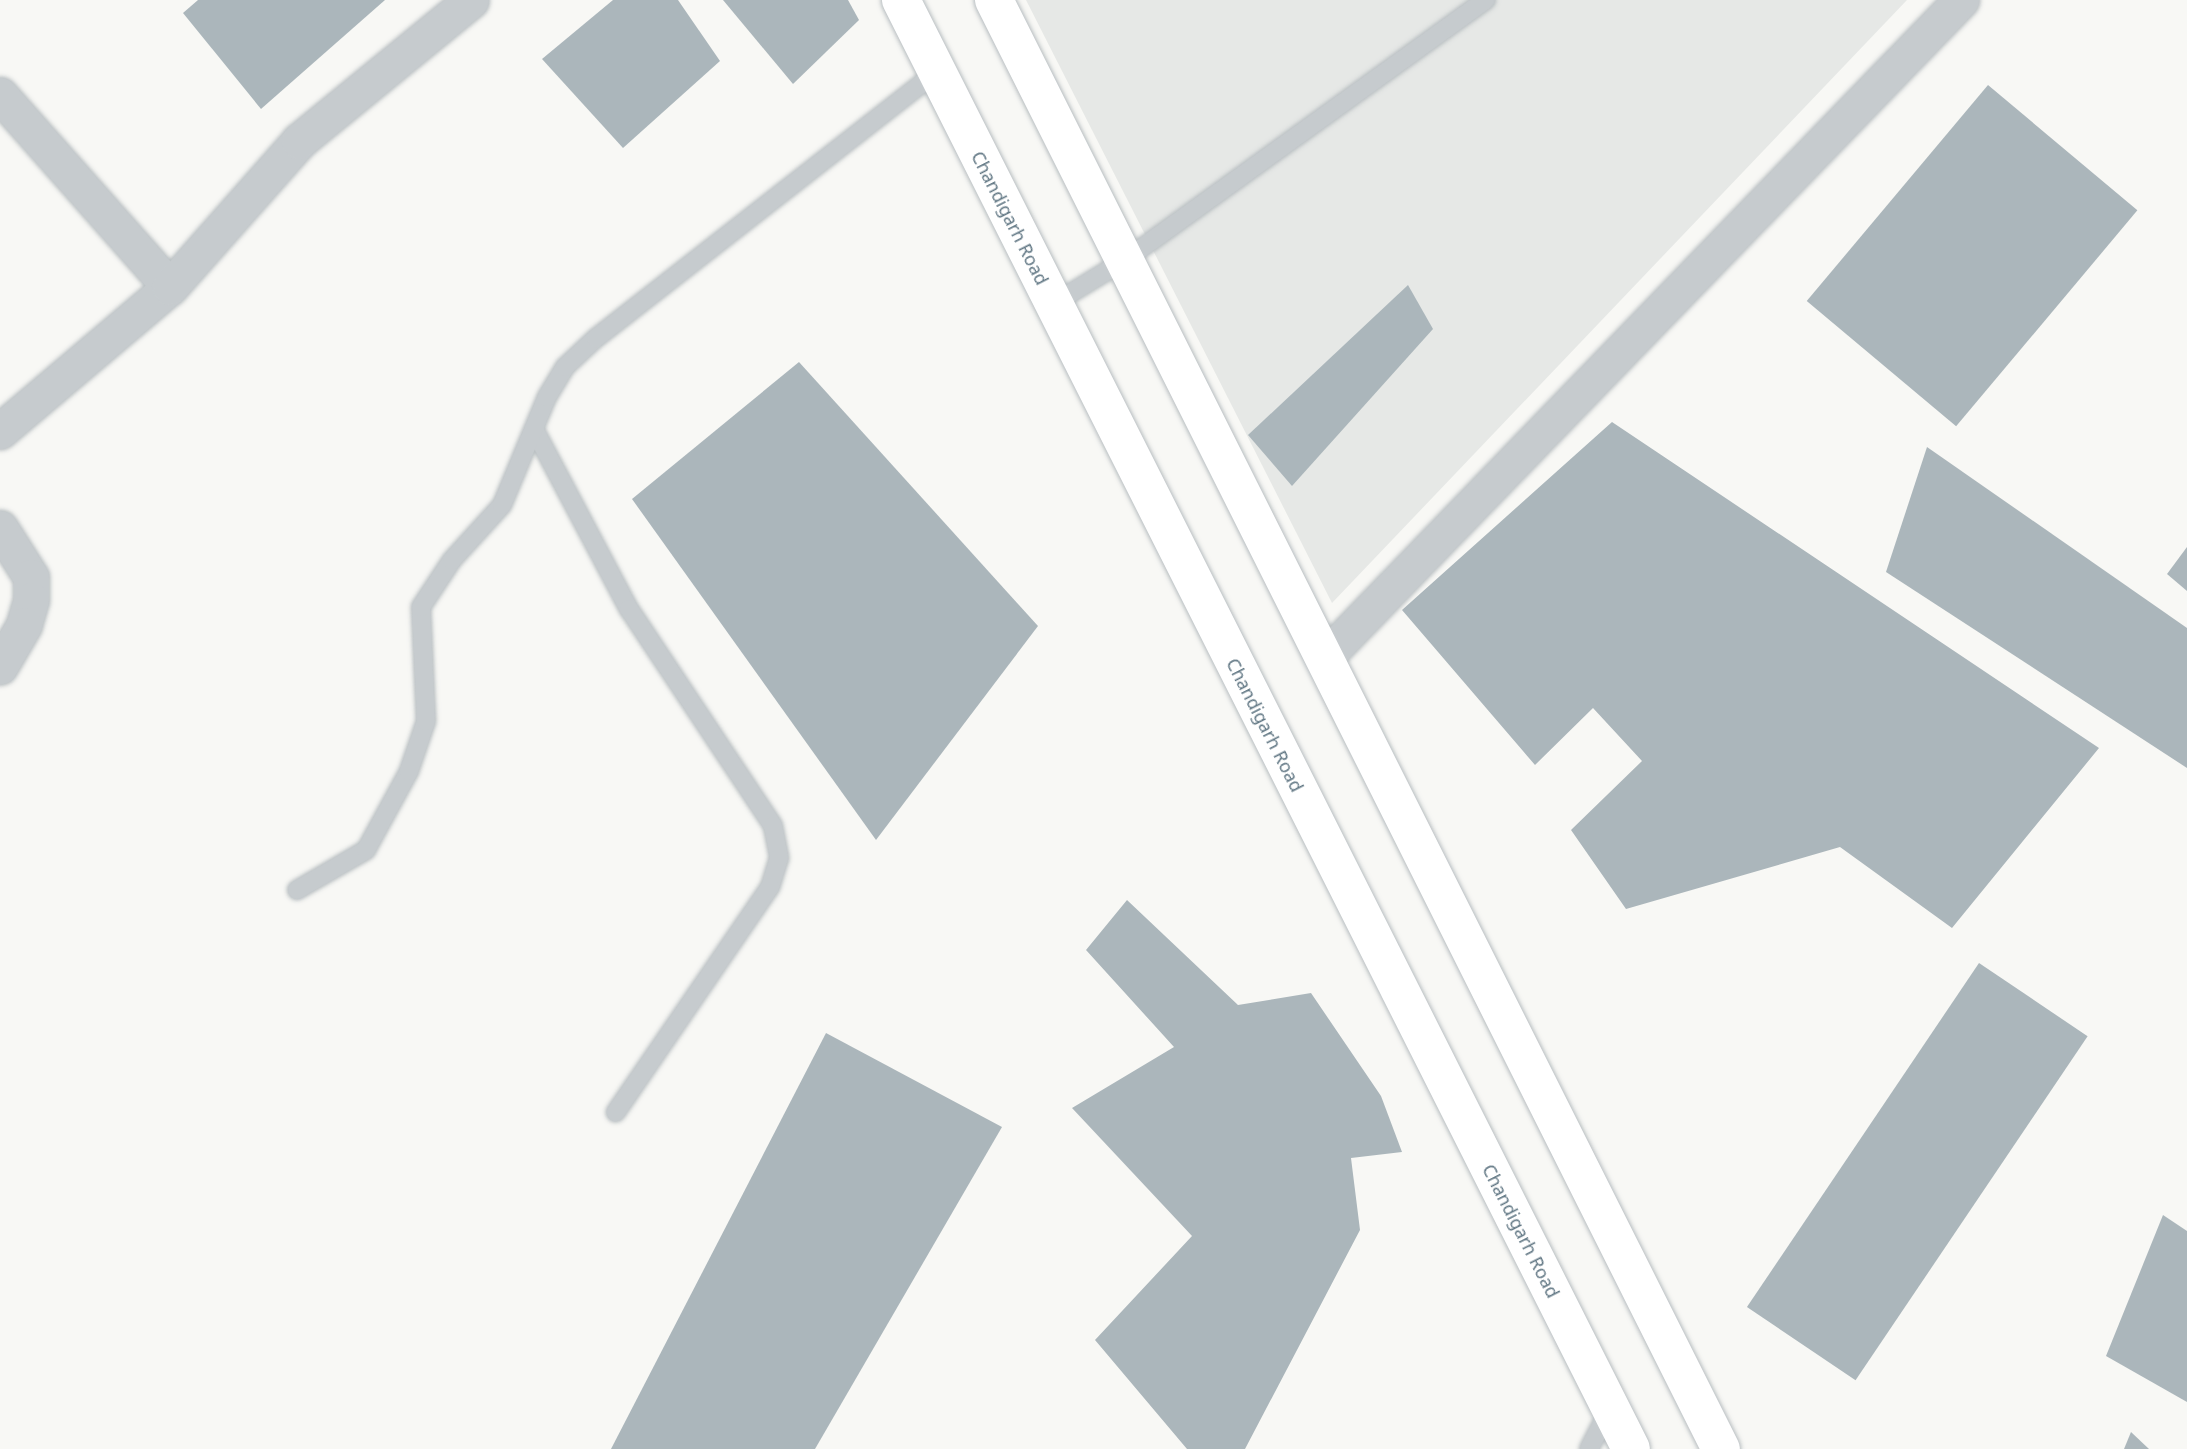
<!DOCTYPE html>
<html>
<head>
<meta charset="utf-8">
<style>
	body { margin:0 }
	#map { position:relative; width:2187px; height:1449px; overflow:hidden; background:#f8f8f5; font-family:"Noto Sans",sans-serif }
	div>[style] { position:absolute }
	.built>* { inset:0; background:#e6e8e6 }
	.building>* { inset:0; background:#abb6bb; transform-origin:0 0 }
	.roads { filter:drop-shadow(0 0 2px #b8bec1) drop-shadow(0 0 2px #b8bec1) }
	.lane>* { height:18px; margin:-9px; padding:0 9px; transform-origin:9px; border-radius:9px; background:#c6cbce }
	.street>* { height:35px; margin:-17.5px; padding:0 17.5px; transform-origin:17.5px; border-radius:17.5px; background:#c6cbce }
	.primary>* { height:38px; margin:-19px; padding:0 19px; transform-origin:19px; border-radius:19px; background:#fff }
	span { translate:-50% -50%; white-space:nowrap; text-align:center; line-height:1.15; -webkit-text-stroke:7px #fff; paint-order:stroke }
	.street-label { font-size:18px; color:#607683 }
</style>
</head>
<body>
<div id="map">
	<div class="built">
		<i style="clip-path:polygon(1026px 0,1907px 0,1332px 603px)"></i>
	</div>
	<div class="building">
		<i style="clip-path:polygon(198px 0,385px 0,261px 109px,183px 13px)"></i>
		<i style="clip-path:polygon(613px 0,678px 0,720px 61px,623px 148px,542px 59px)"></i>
		<i style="clip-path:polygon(723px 0,848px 0,859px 20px,793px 84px)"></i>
		<i style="left:1988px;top:85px;width:195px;height:282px;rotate:40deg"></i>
		<i style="clip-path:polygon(1408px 285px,1433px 329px,1292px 486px,1248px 435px)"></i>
		<i style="clip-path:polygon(799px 362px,1038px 626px,876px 840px,632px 499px)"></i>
		<i style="clip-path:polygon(1612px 422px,2099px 748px,1952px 928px,1840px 847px,1626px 909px,1571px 830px,1642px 761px,1593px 708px,1535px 765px,1402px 610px)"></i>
		<i style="clip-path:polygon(1927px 447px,2187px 628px,2187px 768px,1886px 572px)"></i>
		<i style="clip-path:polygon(2187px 547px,2187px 591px,2167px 574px)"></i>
		<i style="clip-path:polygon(1127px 900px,1238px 1005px,1311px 993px,1381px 1096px,1402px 1152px,1351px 1158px,1360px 1230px,1245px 1449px,1187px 1449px,1095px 1340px,1192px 1236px,1072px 1108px,1174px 1047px,1086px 950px)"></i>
		<i style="left:1979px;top:963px;width:131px;height:415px;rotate:34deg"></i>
		<i style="clip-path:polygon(826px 1033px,1002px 1127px,815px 1449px,611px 1449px)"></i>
		<i style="clip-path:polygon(2163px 1215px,2187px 1231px,2187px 1402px,2106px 1356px)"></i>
		<i style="clip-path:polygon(2131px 1432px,2149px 1449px,2124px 1449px)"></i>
	</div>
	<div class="roads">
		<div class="lane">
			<i style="left:1053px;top:304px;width:84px;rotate:-31.4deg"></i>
			<i style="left:1125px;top:260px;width:445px;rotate:-35.8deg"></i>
			<i style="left:535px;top:431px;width:201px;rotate:62.2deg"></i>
			<i style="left:629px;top:609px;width:260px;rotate:56.4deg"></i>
			<i style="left:773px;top:826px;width:33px;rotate:79deg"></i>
			<i style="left:779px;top:858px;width:30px;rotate:107deg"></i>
			<i style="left:770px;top:887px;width:273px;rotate:124.4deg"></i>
			<i style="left:297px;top:890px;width:80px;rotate:-30.1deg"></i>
			<i style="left:366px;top:850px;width:90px;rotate:-61.4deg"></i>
			<i style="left:409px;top:771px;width:53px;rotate:-71.2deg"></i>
			<i style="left:426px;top:721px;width:114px;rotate:-92.5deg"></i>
			<i style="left:421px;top:607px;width:56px;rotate:-56.6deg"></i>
			<i style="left:452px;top:560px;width:74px;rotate:-47.7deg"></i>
			<i style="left:502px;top:505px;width:117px;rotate:-67.4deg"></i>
			<i style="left:547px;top:397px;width:35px;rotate:-59deg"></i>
			<i style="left:565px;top:367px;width:42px;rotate:-43.1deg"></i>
			<i style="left:596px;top:338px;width:432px;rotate:-38deg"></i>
			<i style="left:1589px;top:1449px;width:46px;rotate:-62.9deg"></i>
		</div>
		<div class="street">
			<i style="left:0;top:95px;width:256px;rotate:48.5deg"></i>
			<i style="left:0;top:431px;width:223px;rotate:-40.3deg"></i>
			<i style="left:170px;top:287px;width:195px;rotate:-48.5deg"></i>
			<i style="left:299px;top:141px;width:222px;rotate:-39.3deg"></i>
			<i style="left:0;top:528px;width:58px;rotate:57.7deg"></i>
			<i style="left:31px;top:577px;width:23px;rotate:90deg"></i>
			<i style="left:31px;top:600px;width:26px;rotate:106deg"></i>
			<i style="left:24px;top:625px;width:48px;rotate:120.3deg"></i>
			<i style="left:1324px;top:658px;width:916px;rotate:-45.93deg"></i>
		</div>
		<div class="primary">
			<i style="left:901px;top:0;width:1622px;rotate:63.26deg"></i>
			<i style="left:994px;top:0;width:1621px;rotate:63.36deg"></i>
		</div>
	</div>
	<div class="street-label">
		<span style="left:1010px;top:218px;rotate:63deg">Chandigarh Road</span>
		<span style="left:1265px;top:725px;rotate:63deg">Chandigarh Road</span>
		<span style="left:1521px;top:1231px;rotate:63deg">Chandigarh Road</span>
	</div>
</div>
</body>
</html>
